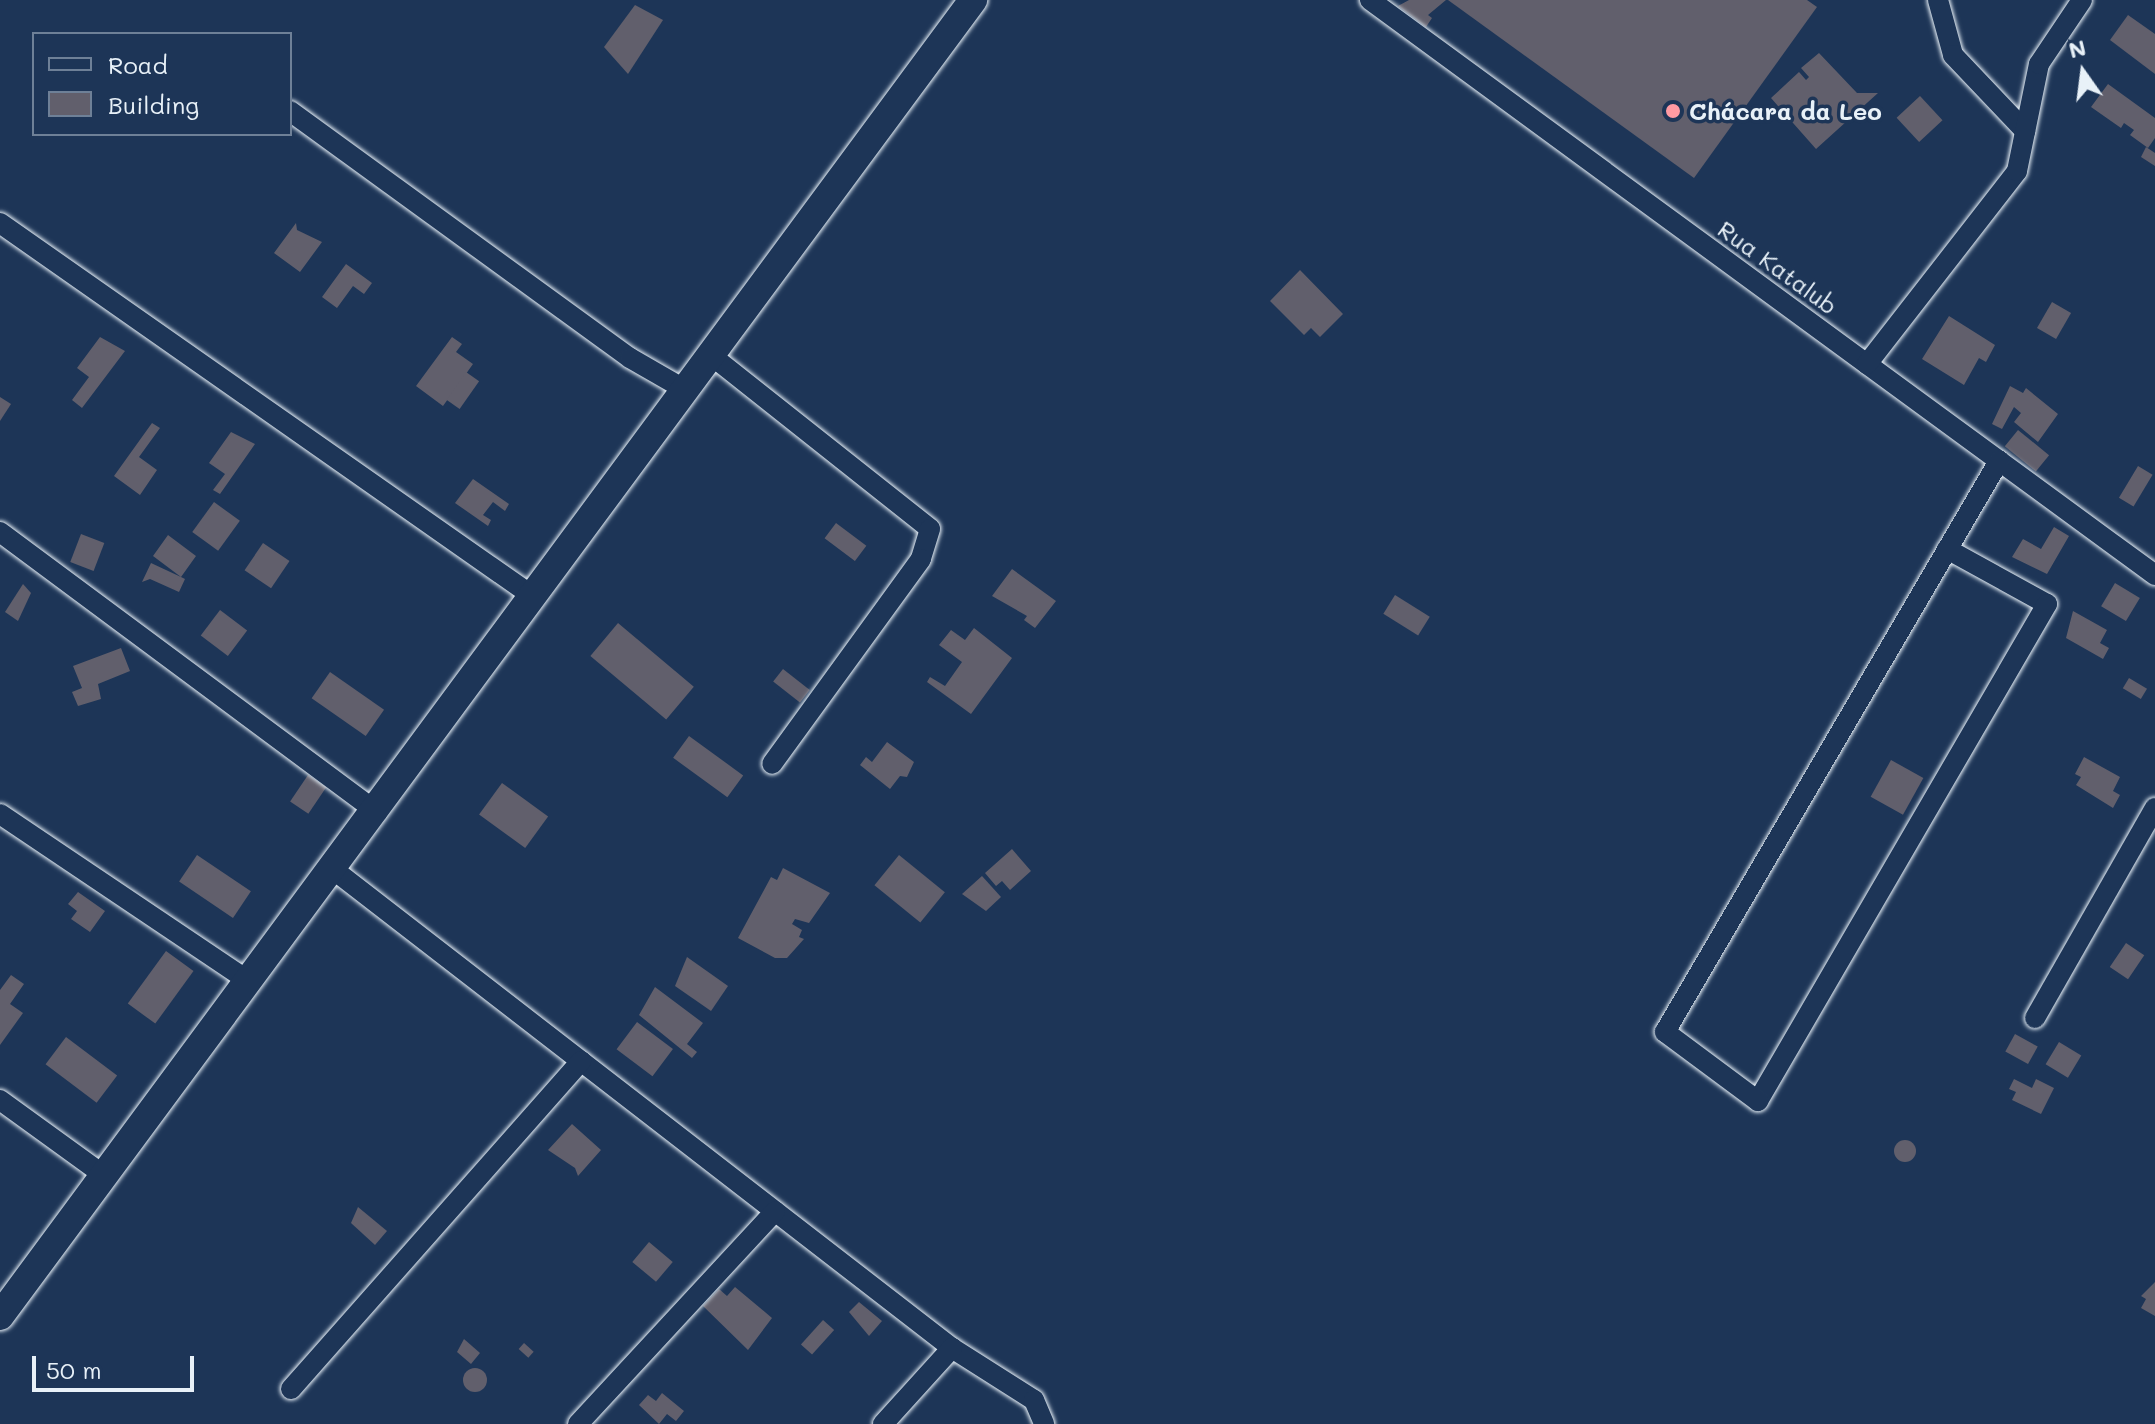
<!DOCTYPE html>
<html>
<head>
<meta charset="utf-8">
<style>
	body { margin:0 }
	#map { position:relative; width:2155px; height:1424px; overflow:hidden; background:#1d3557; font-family:Mali,sans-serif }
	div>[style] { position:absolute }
	.building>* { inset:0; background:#615f6c; transform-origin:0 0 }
	.round { border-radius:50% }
	.roads { filter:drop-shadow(0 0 2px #e8f1f8) drop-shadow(0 0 2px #e8f1f8) }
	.street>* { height:20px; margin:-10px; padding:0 10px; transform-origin:10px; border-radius:10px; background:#1d3557 }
	.secondary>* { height:28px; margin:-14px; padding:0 14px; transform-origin:14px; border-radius:14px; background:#1d3557 }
	.dots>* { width:22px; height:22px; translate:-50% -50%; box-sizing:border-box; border:4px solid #1d3557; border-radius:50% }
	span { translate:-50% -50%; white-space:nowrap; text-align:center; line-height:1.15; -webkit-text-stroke:7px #1d3557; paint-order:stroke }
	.poi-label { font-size:24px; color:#e8f1f8; font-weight:700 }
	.left { translate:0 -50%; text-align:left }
	.street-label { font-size:24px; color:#e8f1f8 }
	.legend { position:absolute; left:32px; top:32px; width:260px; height:104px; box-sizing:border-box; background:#1d3557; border:2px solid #6e8097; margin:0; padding:10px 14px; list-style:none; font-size:24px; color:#e8f1f8 }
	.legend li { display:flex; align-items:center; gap:16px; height:40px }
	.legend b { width:40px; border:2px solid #6e8097 }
	.north { position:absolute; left:2043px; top:32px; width:80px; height:80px; -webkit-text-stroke:6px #1d3557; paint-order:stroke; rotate:346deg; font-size:22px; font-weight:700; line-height:32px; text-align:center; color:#e8f1f8 }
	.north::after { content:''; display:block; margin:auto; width:28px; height:36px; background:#e8f1f8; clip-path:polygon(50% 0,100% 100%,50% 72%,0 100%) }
	.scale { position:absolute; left:32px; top:1356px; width:162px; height:36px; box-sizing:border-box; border:4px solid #e8f1f8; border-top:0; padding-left:10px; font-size:24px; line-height:28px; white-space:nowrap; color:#e8f1f8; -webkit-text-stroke:6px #1d3557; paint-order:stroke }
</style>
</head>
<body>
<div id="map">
	<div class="building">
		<i style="clip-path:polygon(1409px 0,1446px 0,1428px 15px,1432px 18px,1426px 27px,1398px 6px)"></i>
		<i style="clip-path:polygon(1448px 0,1807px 0,1817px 7px,1694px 178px)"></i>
		<i style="clip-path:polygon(635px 5px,663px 20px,628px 74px,604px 47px)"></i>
		<i style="clip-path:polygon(2128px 15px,2155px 34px,2155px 74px,2110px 40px)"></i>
		<i style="clip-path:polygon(1819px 53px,1857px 93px,1878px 93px,1816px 149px,1771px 98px,1799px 72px,1806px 80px,1809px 77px,1801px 68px)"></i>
		<i style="clip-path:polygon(2108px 84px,2155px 118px,2155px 138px,2148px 148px,2130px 135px,2134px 130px,2124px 123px,2121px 128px,2091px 107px)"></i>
		<i style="left:1920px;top:96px;width:33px;height:32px;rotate:47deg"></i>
		<i style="clip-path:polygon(2146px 147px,2155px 153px,2155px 166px,2141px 157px)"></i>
		<i style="clip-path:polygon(296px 223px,297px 230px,322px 242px,300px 272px,274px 253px)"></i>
		<i style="clip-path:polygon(346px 264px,372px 283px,364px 294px,353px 286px,337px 308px,322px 297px)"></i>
		<i style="clip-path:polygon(1300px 270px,1343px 314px,1320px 337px,1311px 328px,1304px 335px,1270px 301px)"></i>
		<i style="left:2052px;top:302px;width:22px;height:30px;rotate:30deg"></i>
		<i style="clip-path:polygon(1949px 316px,1995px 345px,1986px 362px,1979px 358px,1964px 385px,1922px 359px)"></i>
		<i style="clip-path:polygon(100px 337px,125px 351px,82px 408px,72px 400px,89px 377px,77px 368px)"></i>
		<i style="clip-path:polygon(452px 337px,462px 344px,456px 352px,473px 364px,443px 406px,416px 386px)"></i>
		<i style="left:466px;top:372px;width:16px;height:34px;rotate:35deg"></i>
		<i style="clip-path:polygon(2010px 386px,2023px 393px,2026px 388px,2058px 414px,2038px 442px,2014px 422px,2021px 413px,2014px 407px,2002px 429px,1992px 424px)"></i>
		<i style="clip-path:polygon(0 397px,11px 404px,0 421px)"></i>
		<i style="clip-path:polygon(152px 423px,160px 428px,139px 457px,157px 470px,140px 495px,114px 476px)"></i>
		<i style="left:2018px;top:430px;width:40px;height:21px;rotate:39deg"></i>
		<i style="clip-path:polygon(231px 432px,255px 444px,220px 494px,213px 490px,225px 474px,209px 463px)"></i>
		<i style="left:2138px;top:466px;width:17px;height:37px;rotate:31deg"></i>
		<i style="clip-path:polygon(473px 479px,509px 504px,505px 511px,493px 502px,483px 515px,491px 520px,488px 526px,455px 503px)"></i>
		<i style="left:214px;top:502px;width:32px;height:37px;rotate:36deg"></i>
		<i style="left:836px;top:523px;width:38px;height:19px;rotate:37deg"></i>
		<i style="clip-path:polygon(2054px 527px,2069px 536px,2047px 574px,2012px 557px,2023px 539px,2041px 549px)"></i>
		<i style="left:81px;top:534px;width:25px;height:30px;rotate:21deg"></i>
		<i style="clip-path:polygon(168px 535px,196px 556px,181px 577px,185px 579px,179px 592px,150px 579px,142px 582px,151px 563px,181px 577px,153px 556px)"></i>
		<i style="left:263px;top:543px;width:32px;height:33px;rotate:34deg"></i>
		<i style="clip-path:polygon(1012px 569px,1056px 601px,1035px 628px,1024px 620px,1027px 616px,992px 596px)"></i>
		<i style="left:2115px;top:583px;width:29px;height:27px;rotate:31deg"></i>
		<i style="clip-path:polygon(23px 584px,31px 593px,18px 621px,5px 612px)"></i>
		<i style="left:1395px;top:595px;width:41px;height:22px;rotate:32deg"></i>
		<i style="left:220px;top:610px;width:34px;height:32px;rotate:37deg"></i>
		<i style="clip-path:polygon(2073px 611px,2107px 630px,2100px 643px,2109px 648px,2103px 659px,2066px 638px)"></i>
		<i style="left:618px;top:623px;width:99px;height:43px;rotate:40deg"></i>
		<i style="clip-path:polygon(974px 628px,1012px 658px,971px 714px,927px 682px,930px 677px,945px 686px,962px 662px,939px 645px,951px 630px,965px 640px)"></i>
		<i style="clip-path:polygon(121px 648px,130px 671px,98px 684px,101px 699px,78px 706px,72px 692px,82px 688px,73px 666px)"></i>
		<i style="left:783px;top:669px;width:34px;height:16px;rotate:38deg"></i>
		<i style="left:330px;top:672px;width:66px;height:32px;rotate:35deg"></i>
		<i style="left:2129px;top:678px;width:21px;height:12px;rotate:31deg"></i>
		<i style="left:689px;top:736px;width:67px;height:27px;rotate:36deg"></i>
		<i style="clip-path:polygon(887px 742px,914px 762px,907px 777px,900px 776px,890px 789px,860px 765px,866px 757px,872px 762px)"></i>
		<i style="clip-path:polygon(2084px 757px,2120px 777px,2113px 791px,2120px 795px,2113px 808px,2076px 785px,2081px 777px,2075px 774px)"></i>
		<i style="left:1891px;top:760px;width:37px;height:42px;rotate:29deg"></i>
		<i style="left:308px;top:775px;width:22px;height:32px;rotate:34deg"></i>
		<i style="left:502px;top:783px;width:57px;height:39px;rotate:36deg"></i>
		<i style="clip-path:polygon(1012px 849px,1031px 871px,1010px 890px,1002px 881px,996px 886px,985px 873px)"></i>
		<i style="left:197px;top:855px;width:65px;height:32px;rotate:34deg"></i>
		<i style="left:899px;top:855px;width:59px;height:39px;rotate:39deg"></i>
		<i style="clip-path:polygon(783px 868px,830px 893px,809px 923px,795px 919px,792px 924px,802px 930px,799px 937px,804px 939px,787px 958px,775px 958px,738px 938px,771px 877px,777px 880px)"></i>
		<i style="clip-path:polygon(982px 876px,1001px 897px,986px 911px,962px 894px)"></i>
		<i style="clip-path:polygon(78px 892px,105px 911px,90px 932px,71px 919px,77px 911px,68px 904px)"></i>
		<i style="left:2126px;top:943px;width:22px;height:29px;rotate:34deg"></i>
		<i style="left:166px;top:951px;width:34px;height:65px;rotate:36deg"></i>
		<i style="clip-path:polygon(687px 957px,728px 986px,711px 1011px,675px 986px)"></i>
		<i style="clip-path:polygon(11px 975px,24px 984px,10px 1004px,23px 1013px,0 1045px,0 990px)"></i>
		<i style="clip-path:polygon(655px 987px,703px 1023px,687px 1044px,697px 1052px,692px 1058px,639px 1015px)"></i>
		<i style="left:637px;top:1022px;width:45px;height:34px;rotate:37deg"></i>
		<i style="left:2015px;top:1034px;width:26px;height:20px;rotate:29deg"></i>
		<i style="left:66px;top:1037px;width:64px;height:34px;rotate:37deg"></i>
		<i style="left:2059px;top:1042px;width:26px;height:26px;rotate:31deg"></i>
		<i style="clip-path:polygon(2014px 1079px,2032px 1088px,2036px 1079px,2054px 1088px,2041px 1114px,2012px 1100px,2016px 1092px,2009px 1089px)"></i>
		<i style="clip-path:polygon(572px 1124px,601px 1150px,578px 1176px,575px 1168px,548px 1150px)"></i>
		<i class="round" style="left:1894px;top:1140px;width:22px;height:22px"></i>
		<i style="clip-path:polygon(358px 1207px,387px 1231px,375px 1245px,351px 1223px)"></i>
		<i style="left:649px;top:1242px;width:31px;height:26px;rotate:40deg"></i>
		<i style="clip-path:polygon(2155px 1282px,2155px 1316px,2141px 1308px,2146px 1299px,2141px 1296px)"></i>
		<i style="clip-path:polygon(735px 1287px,772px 1318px,748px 1350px,703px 1306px,719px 1289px,727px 1296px)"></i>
		<i style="clip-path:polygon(859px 1302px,882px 1321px,869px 1336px,849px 1312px)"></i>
		<i style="left:823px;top:1320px;width:15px;height:33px;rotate:42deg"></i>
		<i style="clip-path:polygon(464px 1339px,480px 1353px,471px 1364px,457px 1352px)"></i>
		<i style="left:524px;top:1343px;width:13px;height:8px;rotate:42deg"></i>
		<i class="round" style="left:463px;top:1368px;width:24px;height:24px"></i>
		<i style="clip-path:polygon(662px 1393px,684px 1411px,676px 1421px,667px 1414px,659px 1424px,639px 1405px,648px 1395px,656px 1401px)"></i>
	</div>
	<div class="roads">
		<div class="street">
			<i style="left:1370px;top:0;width:973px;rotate:36.22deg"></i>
			<i style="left:1938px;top:0;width:57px;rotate:74.7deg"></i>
			<i style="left:1953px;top:55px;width:105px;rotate:46.5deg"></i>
			<i style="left:290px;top:111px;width:420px;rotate:36deg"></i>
			<i style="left:630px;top:358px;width:62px;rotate:29.9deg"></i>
			<i style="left:0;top:223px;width:652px;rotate:35.01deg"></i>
			<i style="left:712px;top:356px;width:278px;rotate:38.4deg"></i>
			<i style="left:930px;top:529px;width:31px;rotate:107deg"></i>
			<i style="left:921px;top:559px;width:253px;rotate:126deg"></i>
			<i style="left:1867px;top:364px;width:244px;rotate:-52.1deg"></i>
			<i style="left:2017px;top:171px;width:109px;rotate:-78.4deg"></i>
			<i style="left:2039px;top:64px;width:77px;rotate:-56.1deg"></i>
			<i style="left:0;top:532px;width:470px;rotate:36.6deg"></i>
			<i style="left:1947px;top:549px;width:114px;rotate:28.8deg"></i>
			<i style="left:2047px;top:604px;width:575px;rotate:120.18deg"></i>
			<i style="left:1758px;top:1101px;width:116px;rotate:-143.4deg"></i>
			<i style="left:1665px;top:1032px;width:662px;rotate:-59.67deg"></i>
			<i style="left:0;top:814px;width:301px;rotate:33.9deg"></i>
			<i style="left:334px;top:870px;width:781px;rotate:37.72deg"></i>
			<i style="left:952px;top:1348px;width:97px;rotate:32.4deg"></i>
			<i style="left:1034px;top:1400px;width:26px;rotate:67deg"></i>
			<i style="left:2035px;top:1018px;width:242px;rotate:-60.3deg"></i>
			<i style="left:0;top:1100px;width:130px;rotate:35.9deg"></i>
			<i style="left:291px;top:1389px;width:438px;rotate:-48.5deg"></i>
			<i style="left:578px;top:1424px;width:290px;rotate:-47.2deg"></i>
			<i style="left:883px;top:1424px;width:103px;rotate:-47.8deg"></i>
		</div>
		<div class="secondary">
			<i style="left:0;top:1316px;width:1637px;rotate:-53.52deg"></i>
		</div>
	</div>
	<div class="dots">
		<i style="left:1673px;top:111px;background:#ff9aa2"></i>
	</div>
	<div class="poi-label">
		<span class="left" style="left:1689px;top:111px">Chácara da Leo</span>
	</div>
	<div class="street-label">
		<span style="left:1778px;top:267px;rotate:36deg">Rua Katalub</span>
	</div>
	<ul class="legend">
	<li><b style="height:10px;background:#1d3557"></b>Road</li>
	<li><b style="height:22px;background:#615f6c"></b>Building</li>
	</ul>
	<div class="north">N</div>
	<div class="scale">50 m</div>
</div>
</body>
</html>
